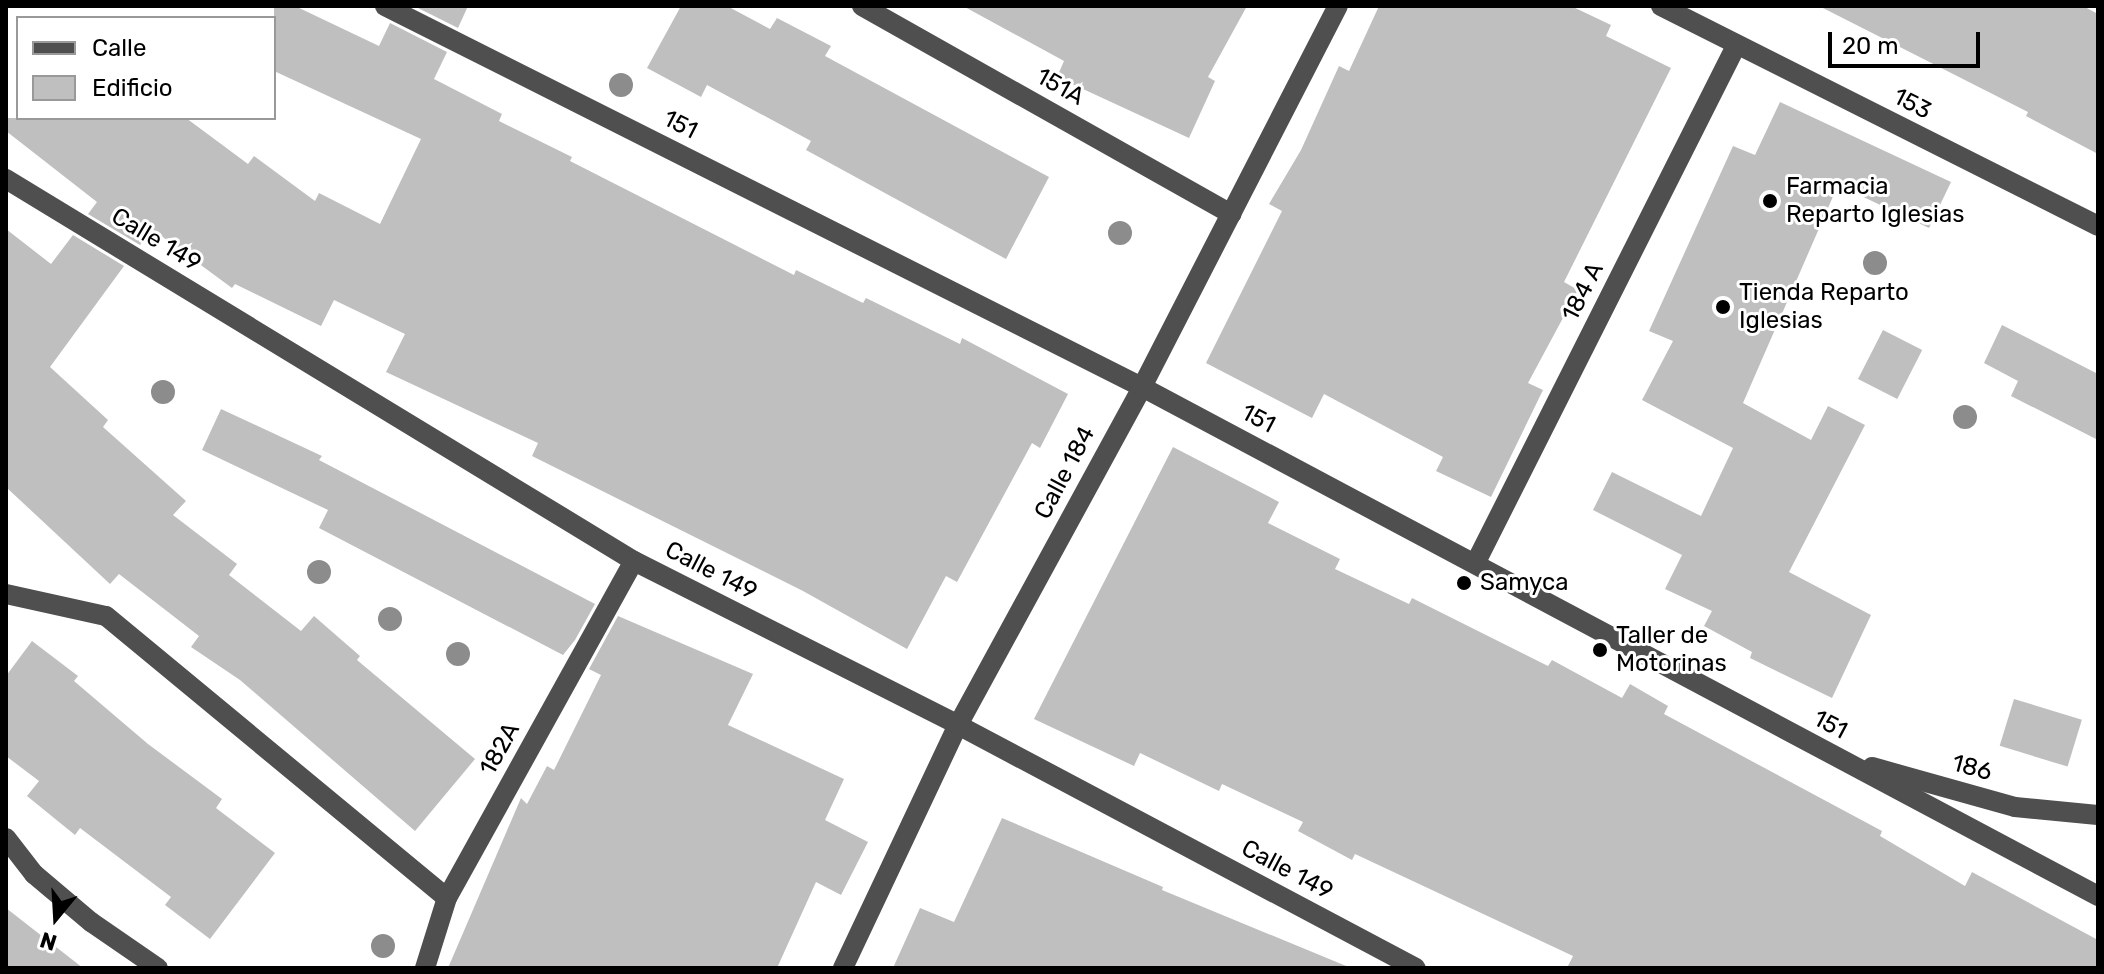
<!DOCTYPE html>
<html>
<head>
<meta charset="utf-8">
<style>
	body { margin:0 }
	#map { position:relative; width:2104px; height:974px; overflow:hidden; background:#fff; font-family:Rubik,sans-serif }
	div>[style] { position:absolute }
	.building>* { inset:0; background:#bfbfbf; transform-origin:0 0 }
	.minor>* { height:20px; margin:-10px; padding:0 10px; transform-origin:10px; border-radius:10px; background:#4f4f4f }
	.trees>* { width:24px; height:24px; margin:-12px; border-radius:50%; background:#8c8c8c }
	.dots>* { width:22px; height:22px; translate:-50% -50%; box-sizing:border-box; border:4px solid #fff; border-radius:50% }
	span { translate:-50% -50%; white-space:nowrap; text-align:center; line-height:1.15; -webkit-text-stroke:6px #fff; paint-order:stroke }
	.street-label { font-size:24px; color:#000 }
	.poi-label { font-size:24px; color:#000 }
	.left { translate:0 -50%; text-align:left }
	.frame { position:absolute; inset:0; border:8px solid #000; pointer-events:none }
	.legend { position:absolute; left:16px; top:16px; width:260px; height:104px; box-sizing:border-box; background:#fff; border:2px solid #999; margin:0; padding:10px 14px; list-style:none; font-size:24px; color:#000 }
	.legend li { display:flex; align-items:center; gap:16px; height:40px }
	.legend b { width:40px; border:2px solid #999 }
	.north { position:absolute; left:16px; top:878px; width:80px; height:80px; -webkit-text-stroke:6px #fff; paint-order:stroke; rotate:198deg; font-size:22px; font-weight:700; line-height:32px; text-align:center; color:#000 }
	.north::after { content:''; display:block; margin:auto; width:28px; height:36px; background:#000; clip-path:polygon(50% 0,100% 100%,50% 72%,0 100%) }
	.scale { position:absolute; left:1828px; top:32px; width:152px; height:36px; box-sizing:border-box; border:4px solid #000; border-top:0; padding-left:10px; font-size:24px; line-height:28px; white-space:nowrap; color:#000; -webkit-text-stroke:6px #fff; paint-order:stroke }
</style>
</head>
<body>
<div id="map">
	<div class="building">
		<i style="clip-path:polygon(274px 6px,295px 6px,379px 46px,390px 23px,447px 52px,434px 79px,502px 114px,499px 121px,572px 157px,570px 161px,794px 275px,796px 270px,863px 303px,866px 298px,960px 344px,962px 338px,1068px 394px,1040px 448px,1032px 443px,957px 582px,946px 576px,907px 649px,803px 591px,532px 456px,538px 443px,386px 372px,405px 334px,334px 300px,321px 326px,235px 284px,232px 288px,152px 229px,140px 245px,88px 214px,97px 202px,6px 131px,6px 118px,186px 118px,248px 164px,254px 156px,315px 201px,319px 193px,380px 224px,421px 139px,274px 71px)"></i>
		<i style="clip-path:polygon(414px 6px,468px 6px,458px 28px)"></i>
		<i style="clip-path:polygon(681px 6px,727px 6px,770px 29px,777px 18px,831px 46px,825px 56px,1049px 177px,1006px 259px,806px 150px,811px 141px,707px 85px,701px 97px,647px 68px)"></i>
		<i style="clip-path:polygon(963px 6px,1247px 6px,1208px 77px,1215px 81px,1189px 138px,1057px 77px,1064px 61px)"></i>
		<i style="clip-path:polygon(1379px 6px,1571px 6px,1611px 25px,1606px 36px,1671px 68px,1564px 282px,1578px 290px,1528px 383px,1543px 390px,1491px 497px,1436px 471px,1443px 457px,1324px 394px,1312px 418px,1206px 363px,1282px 211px,1269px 204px,1301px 150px,1339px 66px,1349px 71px)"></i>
		<i style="clip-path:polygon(1819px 6px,2083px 6px,2098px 14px,2098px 154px,2026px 116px,2028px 112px)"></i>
		<i style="clip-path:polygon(1780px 102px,1951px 182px,1929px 228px,1838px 185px,1743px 403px,1811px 440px,1828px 406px,1865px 425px,1789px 572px,1871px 615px,1832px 698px,1750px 658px,1752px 652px,1704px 626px,1712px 611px,1665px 589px,1682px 555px,1593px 510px,1612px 472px,1701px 516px,1733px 448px,1642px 400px,1673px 341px,1649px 331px,1733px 146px,1755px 155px)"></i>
		<i style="clip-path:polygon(6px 229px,51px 264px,73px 235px,124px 266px,50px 367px,108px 420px,103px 427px,186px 501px,173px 515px,237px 564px,229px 575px,301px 631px,314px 616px,360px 656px,357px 660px,475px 759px,415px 831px,240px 680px,191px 647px,199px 636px,119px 574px,110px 584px,7px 488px)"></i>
		<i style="clip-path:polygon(2002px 325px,2098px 374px,2098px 440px,2011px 396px,2018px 381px,1984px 363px)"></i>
		<i style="left:1883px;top:330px;width:44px;height:55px;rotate:27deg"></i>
		<i style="clip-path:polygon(221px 409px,322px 456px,319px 460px,595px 604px,575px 640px,563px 655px,319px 528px,328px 510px,202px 450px)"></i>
		<i style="clip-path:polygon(1173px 447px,1279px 502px,1268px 523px,1340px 559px,1335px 569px,1409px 604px,1412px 598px,1548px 666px,1552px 660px,1622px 698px,1630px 684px,1668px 706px,1664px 714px,1882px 831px,1880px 836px,1965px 886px,1972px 872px,2098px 940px,2098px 968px,1567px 968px,1573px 956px,1355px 854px,1352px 860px,1298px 831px,1303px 822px,1222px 784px,1219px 791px,1140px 753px,1134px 766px,1034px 719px)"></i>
		<i style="clip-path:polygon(618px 616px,753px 674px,728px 725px,844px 779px,825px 820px,868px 842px,841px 895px,816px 882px,777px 968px,448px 968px,521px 798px,527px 804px,547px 766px,554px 770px,601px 675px,589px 669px)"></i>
		<i style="clip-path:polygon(32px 641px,78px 676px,74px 681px,148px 744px,222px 799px,216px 808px,275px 853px,210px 939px,165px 905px,171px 897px,80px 828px,75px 835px,27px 796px,39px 781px,6px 756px,6px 676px)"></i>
		<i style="left:2014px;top:699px;width:71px;height:49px;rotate:17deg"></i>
		<i style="clip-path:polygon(1002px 818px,1163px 887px,1162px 890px,1351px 968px,893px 968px,920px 908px,954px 922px)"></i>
		<i style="clip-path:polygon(6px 908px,83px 968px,6px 968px)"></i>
	</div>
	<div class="minor">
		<i style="left:385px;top:6px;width:847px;rotate:26.72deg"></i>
		<i style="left:1142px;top:387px;width:1083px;rotate:28.03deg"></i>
		<i style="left:862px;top:6px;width:424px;rotate:29.4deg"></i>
		<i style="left:1661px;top:6px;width:489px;rotate:26.7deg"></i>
		<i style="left:6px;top:179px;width:735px;rotate:31.31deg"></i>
		<i style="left:634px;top:561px;width:363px;rotate:26.8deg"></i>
		<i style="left:958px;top:725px;width:518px;rotate:27.95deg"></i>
		<i style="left:1476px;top:562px;width:578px;rotate:-63.26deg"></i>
		<i style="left:6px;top:594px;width:102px;rotate:12.4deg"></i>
		<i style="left:106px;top:616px;width:442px;rotate:39.6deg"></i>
		<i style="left:1872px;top:767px;width:148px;rotate:15.6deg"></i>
		<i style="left:2015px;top:807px;width:83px;rotate:5.5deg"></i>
		<i style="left:6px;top:838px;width:46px;rotate:52.1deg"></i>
		<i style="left:34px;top:874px;width:75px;rotate:40.1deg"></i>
		<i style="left:91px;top:922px;width:81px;rotate:34.5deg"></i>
		<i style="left:425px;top:968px;width:73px;rotate:-72.6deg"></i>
		<i style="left:447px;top:898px;width:385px;rotate:-61deg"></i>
		<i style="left:843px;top:968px;width:269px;rotate:-64.7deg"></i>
		<i style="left:958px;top:725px;width:385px;rotate:-61.4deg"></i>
		<i style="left:1142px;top:387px;width:428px;rotate:-62.8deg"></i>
	</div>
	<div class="trees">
		<i style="left:621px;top:85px"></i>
		<i style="left:1120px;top:233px"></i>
		<i style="left:1875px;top:263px"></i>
		<i style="left:163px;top:392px"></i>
		<i style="left:1965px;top:417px"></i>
		<i style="left:319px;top:572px"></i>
		<i style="left:390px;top:619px"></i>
		<i style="left:458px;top:654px"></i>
		<i style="left:383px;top:946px"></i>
	</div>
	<div class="dots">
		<i style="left:1770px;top:201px;background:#000"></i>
		<i style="left:1723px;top:307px;background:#000"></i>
		<i style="left:1464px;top:583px;background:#000"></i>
		<i style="left:1600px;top:650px;background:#000"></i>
	</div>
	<div class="street-label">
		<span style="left:1060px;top:87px;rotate:29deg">151A</span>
		<span style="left:1912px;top:104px;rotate:27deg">153</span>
		<span style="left:680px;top:125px;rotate:27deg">151</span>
		<span style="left:156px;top:240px;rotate:31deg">Calle 149</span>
		<span style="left:1583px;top:292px;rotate:-63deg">184 A</span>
		<span style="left:1258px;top:419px;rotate:28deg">151</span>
		<span style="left:1065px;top:473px;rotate:-62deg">Calle 184</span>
		<span style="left:711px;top:571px;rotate:27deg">Calle 149</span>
		<span style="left:1830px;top:725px;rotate:28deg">151</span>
		<span style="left:500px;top:749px;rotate:-61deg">182А</span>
		<span style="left:1972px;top:768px;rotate:15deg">186</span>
		<span style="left:1287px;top:870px;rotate:28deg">Calle 149</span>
	</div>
	<div class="poi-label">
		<span class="left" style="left:1786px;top:201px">Farmacia<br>Reparto Iglesias</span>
		<span class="left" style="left:1739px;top:307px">Tienda Reparto<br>Iglesias</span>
		<span class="left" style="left:1480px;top:583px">Samyca</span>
		<span class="left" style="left:1616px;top:650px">Taller de<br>Motorinas</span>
	</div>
	<div class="frame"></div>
	<ul class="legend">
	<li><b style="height:10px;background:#4f4f4f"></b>Calle</li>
	<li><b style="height:22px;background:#bfbfbf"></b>Edificio</li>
	</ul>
	<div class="north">N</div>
	<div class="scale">20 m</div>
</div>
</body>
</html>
